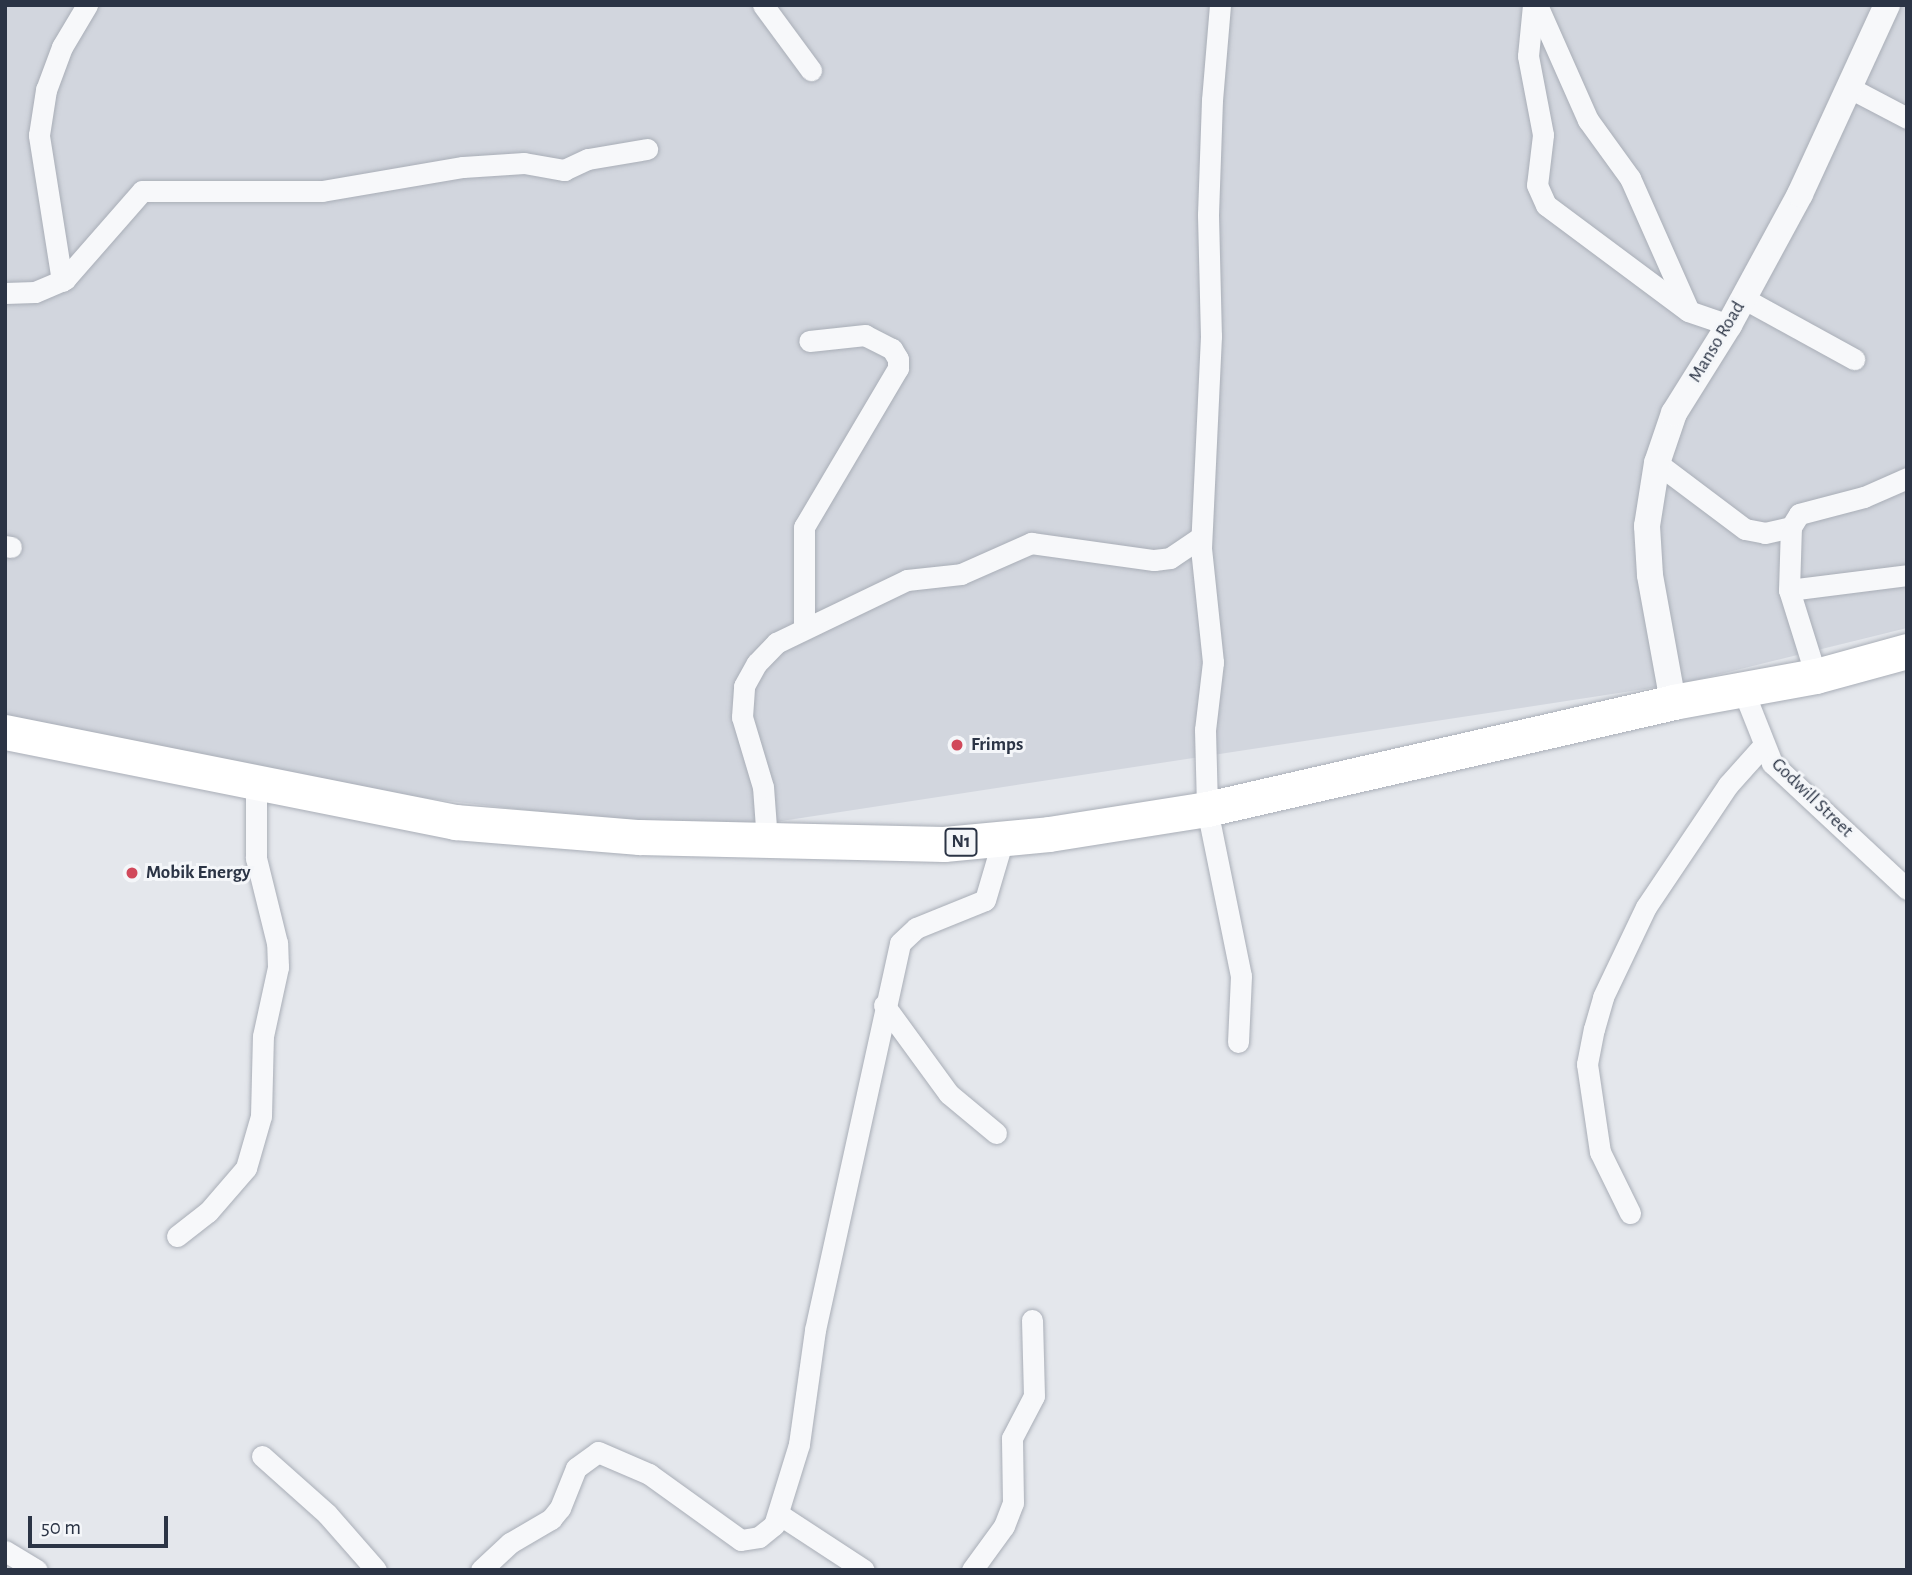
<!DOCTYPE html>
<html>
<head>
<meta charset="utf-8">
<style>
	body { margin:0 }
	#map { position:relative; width:1912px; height:1575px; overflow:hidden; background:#e4e7ec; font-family:"Alegreya Sans",sans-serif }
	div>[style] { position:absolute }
	.built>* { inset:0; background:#d2d6de }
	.roads { filter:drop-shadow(0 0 2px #a9aeb7) drop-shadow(0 0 2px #a9aeb7) }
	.minor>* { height:21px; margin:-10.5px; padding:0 10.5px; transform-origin:10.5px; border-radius:10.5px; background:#f7f8fa }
	.tertiary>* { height:26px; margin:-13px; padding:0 13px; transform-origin:13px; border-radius:13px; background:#f7f8fa }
	.trunk>* { height:35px; margin:-17.5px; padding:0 17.5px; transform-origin:17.5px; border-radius:17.5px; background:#fff }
	.dots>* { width:19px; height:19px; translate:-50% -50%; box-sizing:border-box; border:4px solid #f4f6f9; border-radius:50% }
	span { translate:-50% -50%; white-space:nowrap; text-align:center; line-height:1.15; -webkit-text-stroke:6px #f4f6f9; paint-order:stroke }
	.shield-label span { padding:2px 5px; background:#f4f6f9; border:2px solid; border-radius:5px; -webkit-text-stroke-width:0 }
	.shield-label { font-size:18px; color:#2b3445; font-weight:700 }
	.street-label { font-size:19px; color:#2b3445 }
	.poi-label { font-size:19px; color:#2b3445; font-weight:700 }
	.left { translate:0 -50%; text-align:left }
	.frame { position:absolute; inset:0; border:7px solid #2b3445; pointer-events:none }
	.scale { position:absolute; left:28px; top:1516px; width:140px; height:32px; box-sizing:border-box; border:4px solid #2b3445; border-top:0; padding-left:9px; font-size:21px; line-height:24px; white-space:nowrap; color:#2b3445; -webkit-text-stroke:5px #f4f6f9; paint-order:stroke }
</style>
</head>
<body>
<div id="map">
	<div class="built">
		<i style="clip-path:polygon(5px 5px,1907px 5px,1907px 628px,1684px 683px,709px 832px,283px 781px,5px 721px)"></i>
	</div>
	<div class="roads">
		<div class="minor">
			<i style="left:763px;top:5px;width:81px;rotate:53.6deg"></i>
			<i style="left:1220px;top:5px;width:95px;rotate:94.8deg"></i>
			<i style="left:1212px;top:100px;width:115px;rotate:92deg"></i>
			<i style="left:1208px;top:215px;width:121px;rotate:88.6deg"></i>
			<i style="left:1211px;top:336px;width:212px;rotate:92.7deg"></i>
			<i style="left:1201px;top:548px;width:115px;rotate:84deg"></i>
			<i style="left:1213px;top:662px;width:68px;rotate:96.7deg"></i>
			<i style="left:1205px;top:730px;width:79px;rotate:88.5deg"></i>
			<i style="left:1207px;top:809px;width:170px;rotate:78.5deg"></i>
			<i style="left:1241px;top:976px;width:66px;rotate:92.6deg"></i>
			<i style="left:1533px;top:5px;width:51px;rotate:95.6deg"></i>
			<i style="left:1528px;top:56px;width:80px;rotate:79.2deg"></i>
			<i style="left:1543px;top:135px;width:50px;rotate:96.8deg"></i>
			<i style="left:1537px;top:185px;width:22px;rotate:66deg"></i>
			<i style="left:1546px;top:205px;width:177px;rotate:36.7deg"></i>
			<i style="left:1688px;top:311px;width:43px;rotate:18.9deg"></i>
			<i style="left:1537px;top:5px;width:126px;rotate:66.1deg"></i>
			<i style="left:1588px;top:120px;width:72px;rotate:54.1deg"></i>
			<i style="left:1630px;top:178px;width:143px;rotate:66.1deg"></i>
			<i style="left:1848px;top:87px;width:67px;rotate:27.7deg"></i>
			<i style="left:62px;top:281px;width:148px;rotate:-99deg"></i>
			<i style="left:39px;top:135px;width:46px;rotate:-81.2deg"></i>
			<i style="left:46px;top:90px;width:46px;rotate:-69.6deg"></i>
			<i style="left:62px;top:47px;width:49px;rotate:-59.2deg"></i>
			<i style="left:5px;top:293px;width:30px;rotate:-2deg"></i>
			<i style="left:35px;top:292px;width:33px;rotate:-23deg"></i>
			<i style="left:65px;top:279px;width:117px;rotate:-48.8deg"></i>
			<i style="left:142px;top:191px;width:180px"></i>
			<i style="left:322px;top:191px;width:143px;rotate:-9.7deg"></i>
			<i style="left:463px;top:167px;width:61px;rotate:-3.8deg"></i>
			<i style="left:524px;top:163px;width:41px;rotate:9.9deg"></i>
			<i style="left:564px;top:170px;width:26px;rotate:-25deg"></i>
			<i style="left:588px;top:159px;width:60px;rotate:-9.6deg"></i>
			<i style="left:1743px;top:298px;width:127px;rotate:28.8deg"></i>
			<i style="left:1657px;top:463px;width:110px;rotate:36.9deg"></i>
			<i style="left:1745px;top:529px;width:20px;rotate:11deg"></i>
			<i style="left:1765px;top:533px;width:27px;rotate:-13deg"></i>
			<i style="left:5px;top:546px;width:6px;rotate:9deg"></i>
			<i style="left:1789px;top:590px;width:119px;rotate:-7.2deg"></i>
			<i style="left:804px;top:627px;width:100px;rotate:-90deg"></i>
			<i style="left:804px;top:527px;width:185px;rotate:-59.4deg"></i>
			<i style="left:898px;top:368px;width:9px;rotate:-90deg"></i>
			<i style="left:898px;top:359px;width:12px;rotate:-121deg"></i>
			<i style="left:892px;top:349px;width:30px;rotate:-153deg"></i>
			<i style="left:865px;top:335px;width:56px;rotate:173.9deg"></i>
			<i style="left:1816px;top:676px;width:90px;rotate:-107.4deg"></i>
			<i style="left:1789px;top:590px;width:63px;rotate:-88.2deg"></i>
			<i style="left:1791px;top:527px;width:15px;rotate:-58deg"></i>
			<i style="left:1799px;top:514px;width:67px;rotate:-14.7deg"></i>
			<i style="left:1864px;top:497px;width:47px;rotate:-23.8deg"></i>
			<i style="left:1743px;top:690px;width:79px;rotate:68.3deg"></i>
			<i style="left:1772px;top:763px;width:185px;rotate:43deg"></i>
			<i style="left:767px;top:841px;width:54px;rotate:-94.2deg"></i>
			<i style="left:763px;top:787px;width:73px;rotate:-106.7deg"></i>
			<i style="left:742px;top:717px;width:31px;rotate:-86deg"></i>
			<i style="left:744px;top:686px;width:26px;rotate:-61deg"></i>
			<i style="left:757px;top:663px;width:28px;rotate:-46deg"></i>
			<i style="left:776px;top:643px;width:145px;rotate:-25.7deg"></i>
			<i style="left:907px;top:580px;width:54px;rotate:-6.3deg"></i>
			<i style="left:961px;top:574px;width:77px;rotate:-23.9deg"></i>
			<i style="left:1031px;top:543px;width:124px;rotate:7.9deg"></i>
			<i style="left:1154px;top:560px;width:16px;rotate:-7deg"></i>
			<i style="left:1170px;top:558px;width:37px;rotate:-34deg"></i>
			<i style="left:884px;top:1005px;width:110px;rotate:53.9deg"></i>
			<i style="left:949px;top:1094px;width:61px;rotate:39.7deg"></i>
			<i style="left:1630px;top:1213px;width:68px;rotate:-116.2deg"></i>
			<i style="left:1600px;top:1152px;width:89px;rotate:-98.4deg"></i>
			<i style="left:1587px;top:1064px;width:36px;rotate:-79deg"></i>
			<i style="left:1594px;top:1029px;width:33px;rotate:-74deg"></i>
			<i style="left:1603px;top:997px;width:100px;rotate:-64.5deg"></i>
			<i style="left:1646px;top:907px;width:147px;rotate:-56.1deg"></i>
			<i style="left:1728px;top:785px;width:51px;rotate:-48.2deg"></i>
			<i style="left:177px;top:1236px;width:39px;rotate:-38deg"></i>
			<i style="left:208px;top:1212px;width:58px;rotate:-49.2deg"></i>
			<i style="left:246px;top:1168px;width:54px;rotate:-73.9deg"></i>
			<i style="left:261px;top:1116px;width:80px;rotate:-88.6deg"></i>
			<i style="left:263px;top:1036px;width:71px;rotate:-77.7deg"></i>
			<i style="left:278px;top:967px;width:24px;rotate:-92deg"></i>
			<i style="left:277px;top:943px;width:88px;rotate:-103.9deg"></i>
			<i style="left:256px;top:858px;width:74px;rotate:-90deg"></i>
			<i style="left:262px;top:1456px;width:87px;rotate:41.7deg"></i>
			<i style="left:327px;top:1514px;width:74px;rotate:48.8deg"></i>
			<i style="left:780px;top:1515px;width:100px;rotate:33.2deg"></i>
			<i style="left:5px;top:1551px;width:37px;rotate:31deg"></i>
			<i style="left:481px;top:1570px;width:40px;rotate:-43deg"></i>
			<i style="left:510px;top:1543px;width:48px;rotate:-30.3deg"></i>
			<i style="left:551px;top:1519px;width:14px;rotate:-51deg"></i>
			<i style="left:560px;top:1508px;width:43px;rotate:-68.2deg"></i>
			<i style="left:576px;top:1468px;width:27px;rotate:-36deg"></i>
			<i style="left:598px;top:1452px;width:56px;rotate:23.3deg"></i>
			<i style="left:649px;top:1474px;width:113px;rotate:35.7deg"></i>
			<i style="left:741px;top:1540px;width:18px;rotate:-9deg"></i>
			<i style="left:759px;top:1537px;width:19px;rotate:-39deg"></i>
			<i style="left:774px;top:1525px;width:85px;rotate:-72.8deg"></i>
			<i style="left:799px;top:1444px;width:115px;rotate:-82deg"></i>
			<i style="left:815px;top:1330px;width:396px;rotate:-77.6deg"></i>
			<i style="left:900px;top:943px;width:22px;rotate:-43deg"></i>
			<i style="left:916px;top:928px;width:74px;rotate:-22.1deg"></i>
			<i style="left:985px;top:900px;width:67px;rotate:-73.5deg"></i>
			<i style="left:972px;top:1570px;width:54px;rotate:-54deg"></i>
			<i style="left:1004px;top:1526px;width:25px;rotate:-69deg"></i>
			<i style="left:1013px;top:1503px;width:65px;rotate:-90.9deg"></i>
			<i style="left:1012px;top:1438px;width:47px;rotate:-62.4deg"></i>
			<i style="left:1034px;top:1396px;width:76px;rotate:-91.5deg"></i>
		</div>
		<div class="tertiary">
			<i style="left:1673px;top:702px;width:129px;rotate:-100.3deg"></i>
			<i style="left:1650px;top:575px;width:49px;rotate:-93.5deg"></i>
			<i style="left:1647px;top:526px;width:64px;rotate:-81deg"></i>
			<i style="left:1657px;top:463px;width:53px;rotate:-71.2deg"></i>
			<i style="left:1674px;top:413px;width:104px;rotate:-58deg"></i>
			<i style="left:1729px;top:325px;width:149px;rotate:-61.5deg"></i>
			<i style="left:1800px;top:194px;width:208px;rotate:-65.3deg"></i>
		</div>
		<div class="trunk">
			<i style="left:5px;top:732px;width:459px;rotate:11.3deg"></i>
			<i style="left:455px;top:822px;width:185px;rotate:4.7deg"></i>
			<i style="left:639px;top:837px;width:305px;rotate:1.3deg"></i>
			<i style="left:944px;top:844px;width:105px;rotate:-5.4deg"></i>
			<i style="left:1049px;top:834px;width:160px;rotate:-9deg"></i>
			<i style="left:1207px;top:809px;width:478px;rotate:-12.9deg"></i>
			<i style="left:1673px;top:702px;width:145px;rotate:-10.3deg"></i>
			<i style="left:1816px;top:676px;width:94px;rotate:-15.4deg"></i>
		</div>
	</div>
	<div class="dots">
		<i style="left:957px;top:745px;background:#d1495b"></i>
		<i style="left:132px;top:873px;background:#d1495b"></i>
	</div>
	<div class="shield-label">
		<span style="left:961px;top:842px">N1</span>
	</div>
	<div class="street-label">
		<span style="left:1717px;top:342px;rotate:-59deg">Manso Road</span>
		<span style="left:1812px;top:798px;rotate:44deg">Godwill Street</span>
	</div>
	<div class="poi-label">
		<span class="left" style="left:971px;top:745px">Frimps</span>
		<span class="left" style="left:146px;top:873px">Mobik Energy</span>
	</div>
	<div class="frame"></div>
	<div class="scale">50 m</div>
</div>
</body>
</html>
